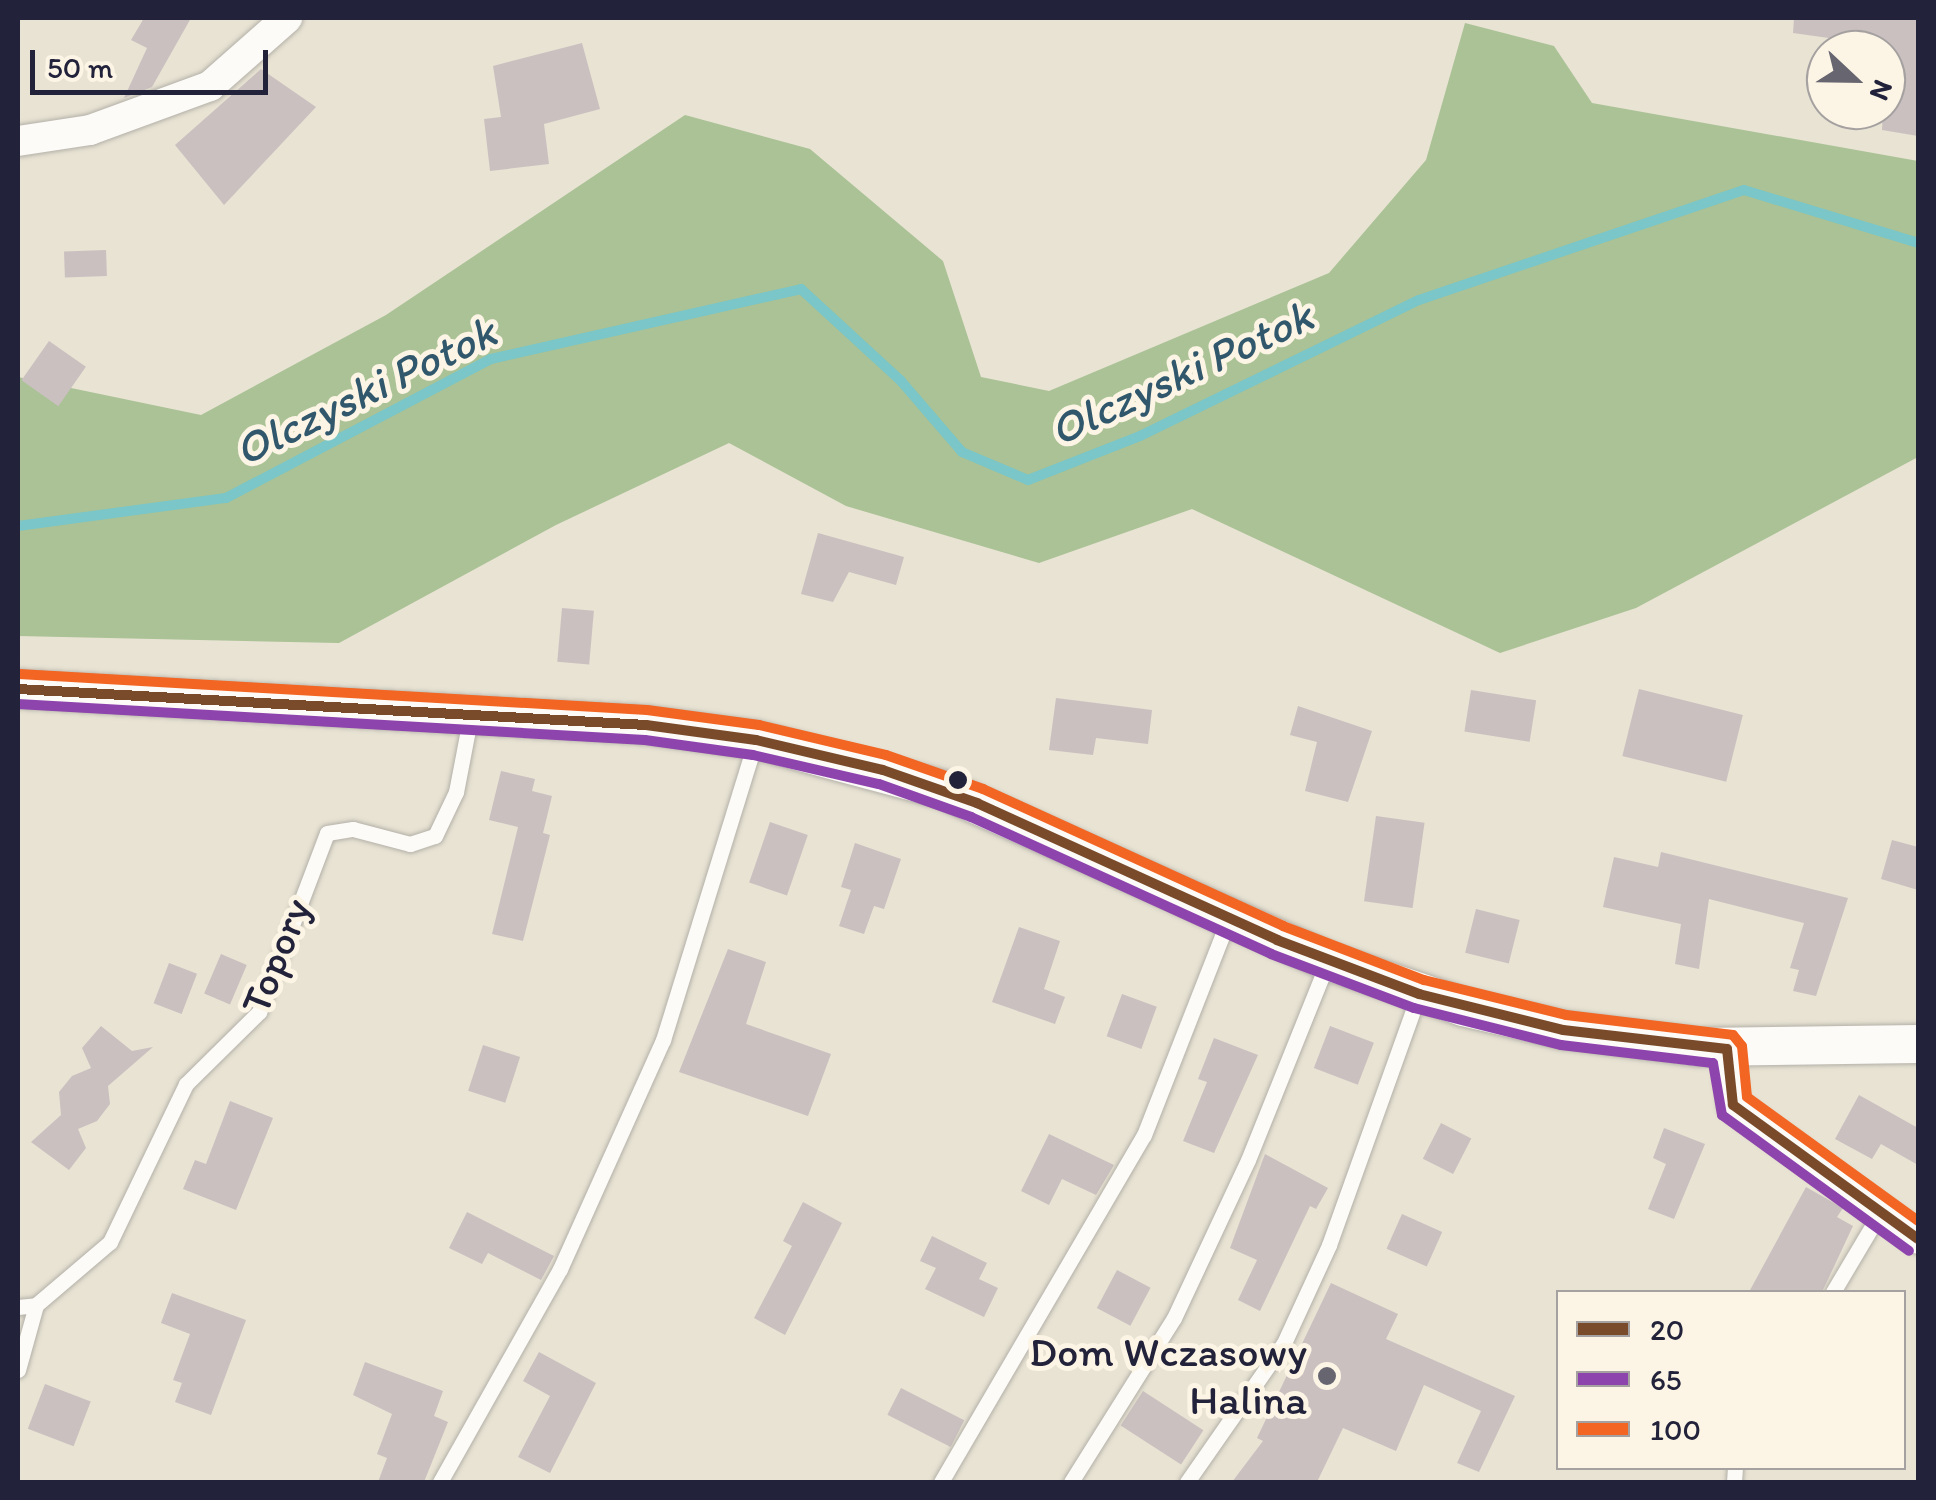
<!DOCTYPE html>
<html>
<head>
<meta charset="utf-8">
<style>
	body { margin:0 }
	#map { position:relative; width:1936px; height:1500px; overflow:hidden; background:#e8e3d3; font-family:Itim,sans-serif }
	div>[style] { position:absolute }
	.forest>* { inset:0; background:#aac295 }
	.stream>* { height:10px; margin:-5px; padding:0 5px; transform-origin:5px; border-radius:5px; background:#7ac6c8 }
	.building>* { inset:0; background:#cac0c0; transform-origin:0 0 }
	.roads { filter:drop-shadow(0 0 2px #b3b0a8) drop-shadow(0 0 2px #b3b0a8) }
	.service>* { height:15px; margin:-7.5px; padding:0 7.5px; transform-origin:7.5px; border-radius:7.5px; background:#fcfbf8 }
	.minor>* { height:30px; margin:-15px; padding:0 15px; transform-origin:15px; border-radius:15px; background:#fcfbf8 }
	.tertiary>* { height:38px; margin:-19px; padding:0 19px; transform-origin:19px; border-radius:19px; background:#fcfbf8 }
	.bus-1>* { height:10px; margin:-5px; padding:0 5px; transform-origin:5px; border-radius:5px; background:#7a4b2a }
	.bus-2>* { height:10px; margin:-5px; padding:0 5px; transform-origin:5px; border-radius:5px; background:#8e44ad }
	.bus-3>* { height:10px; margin:-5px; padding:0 5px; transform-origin:5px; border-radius:5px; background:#f26522 }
	.dots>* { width:28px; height:28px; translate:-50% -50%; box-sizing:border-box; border:5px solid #fcf5e5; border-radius:50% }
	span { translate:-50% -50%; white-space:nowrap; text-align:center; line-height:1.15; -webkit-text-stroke:10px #fcf5e5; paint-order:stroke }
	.street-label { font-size:42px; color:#22223b }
	.poi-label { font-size:42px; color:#22223b }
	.right { translate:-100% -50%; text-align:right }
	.water-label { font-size:45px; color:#30576b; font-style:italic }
	.frame { position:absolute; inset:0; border:20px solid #22223b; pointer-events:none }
	.legend { position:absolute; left:1556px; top:1290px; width:350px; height:180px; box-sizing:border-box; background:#fcf5e5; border:2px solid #a5a1a1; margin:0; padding:12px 18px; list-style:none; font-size:30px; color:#22223b }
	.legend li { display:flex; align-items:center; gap:20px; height:50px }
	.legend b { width:50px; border:2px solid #a5a1a1 }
	.north { position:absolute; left:1806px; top:30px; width:100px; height:100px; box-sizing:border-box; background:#fcf5e5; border:2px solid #a5a1a1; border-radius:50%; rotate:112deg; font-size:28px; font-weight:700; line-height:40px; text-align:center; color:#22223b }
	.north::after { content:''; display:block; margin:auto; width:35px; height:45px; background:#676670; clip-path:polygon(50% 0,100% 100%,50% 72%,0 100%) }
	.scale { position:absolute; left:30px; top:50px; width:238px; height:45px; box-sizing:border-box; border:5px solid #22223b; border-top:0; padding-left:12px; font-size:30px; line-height:35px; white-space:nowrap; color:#22223b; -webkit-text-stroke:8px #fcf5e5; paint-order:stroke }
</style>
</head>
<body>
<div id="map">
	<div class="forest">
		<i style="clip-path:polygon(1465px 23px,1554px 46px,1592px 103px,1918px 161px,1918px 457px,1636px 608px,1500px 653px,1192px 509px,1039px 563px,846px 506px,729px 443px,556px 525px,339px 643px,18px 636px,18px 377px,201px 415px,386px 315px,685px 115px,810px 149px,943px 261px,981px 377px,1049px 391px,1329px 273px,1426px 160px)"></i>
	</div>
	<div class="stream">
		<i style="left:18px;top:526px;width:210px;rotate:-7.7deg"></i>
		<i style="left:226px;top:498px;width:299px;rotate:-27.7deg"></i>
		<i style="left:491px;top:359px;width:318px;rotate:-12.7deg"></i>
		<i style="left:801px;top:289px;width:136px;rotate:42.6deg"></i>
		<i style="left:901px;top:381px;width:94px;rotate:49.3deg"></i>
		<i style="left:962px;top:452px;width:72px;rotate:23deg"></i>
		<i style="left:1028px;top:480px;width:120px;rotate:-21.4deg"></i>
		<i style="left:1140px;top:436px;width:310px;rotate:-26deg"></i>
		<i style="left:1419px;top:300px;width:343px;rotate:-18.7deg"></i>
		<i style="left:1744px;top:190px;width:182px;rotate:16.9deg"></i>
	</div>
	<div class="building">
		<i style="clip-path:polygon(144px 18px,191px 18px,152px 87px,124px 98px,147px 48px,131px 40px)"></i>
		<i style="clip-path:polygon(1794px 18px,1918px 18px,1918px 136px,1882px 130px,1886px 46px,1793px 33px)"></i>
		<i style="clip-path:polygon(582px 43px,600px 109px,544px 124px,549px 164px,490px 171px,484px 119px,501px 117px,493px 66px)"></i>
		<i style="clip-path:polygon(261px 69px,316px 107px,224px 205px,175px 145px)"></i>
		<i style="left:106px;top:250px;width:26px;height:42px;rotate:88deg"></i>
		<i style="left:49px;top:341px;width:45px;height:48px;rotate:35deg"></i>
		<i style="clip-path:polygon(818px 533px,904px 557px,896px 585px,849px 572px,833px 602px,801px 594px)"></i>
		<i style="left:562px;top:608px;width:32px;height:54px;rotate:5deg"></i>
		<i style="left:1639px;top:689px;width:107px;height:69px;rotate:14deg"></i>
		<i style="left:1471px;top:690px;width:66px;height:42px;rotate:9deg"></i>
		<i style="clip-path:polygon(1056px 698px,1152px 710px,1148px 744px,1096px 738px,1093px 755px,1049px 750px)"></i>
		<i style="clip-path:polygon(1298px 706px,1372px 731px,1348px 802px,1305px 791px,1317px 742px,1290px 735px)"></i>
		<i style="clip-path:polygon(501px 771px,535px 779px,532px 791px,552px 796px,543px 833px,550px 835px,523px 941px,492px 934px,518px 827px,489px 820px)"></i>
		<i style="left:1376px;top:816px;width:49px;height:86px;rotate:8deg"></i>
		<i style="left:770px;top:822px;width:40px;height:64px;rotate:19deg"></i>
		<i style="clip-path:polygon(1892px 840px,1918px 847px,1918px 890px,1881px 879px)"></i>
		<i style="clip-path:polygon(855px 843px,901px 859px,884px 909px,874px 906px,864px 934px,839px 926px,851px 890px,841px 887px)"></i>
		<i style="clip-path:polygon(1661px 852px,1848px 898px,1816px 996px,1793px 991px,1799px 970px,1790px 968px,1804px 923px,1709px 899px,1699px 969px,1675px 964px,1681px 924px,1603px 907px,1614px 857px,1658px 867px)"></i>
		<i style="left:1476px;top:909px;width:45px;height:45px;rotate:14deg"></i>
		<i style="clip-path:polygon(1019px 927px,1060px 941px,1044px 989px,1065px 997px,1055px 1024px,992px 1002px)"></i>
		<i style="clip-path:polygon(728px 949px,766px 962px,746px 1024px,831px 1054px,808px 1116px,679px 1072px)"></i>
		<i style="left:221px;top:954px;width:28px;height:43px;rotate:23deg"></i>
		<i style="left:169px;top:963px;width:30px;height:43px;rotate:21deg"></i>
		<i style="left:1122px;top:994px;width:37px;height:45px;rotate:20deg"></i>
		<i style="clip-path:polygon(101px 1026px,132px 1051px,153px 1047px,108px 1086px,110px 1104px,97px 1121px,78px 1129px,86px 1148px,69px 1170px,31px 1142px,61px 1115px,59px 1092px,72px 1076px,91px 1068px,82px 1048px)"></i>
		<i style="left:1330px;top:1026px;width:47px;height:45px;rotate:21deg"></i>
		<i style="clip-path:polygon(1214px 1038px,1258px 1055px,1214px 1153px,1183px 1141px,1207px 1082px,1198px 1079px)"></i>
		<i style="left:483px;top:1045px;width:39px;height:48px;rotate:18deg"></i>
		<i style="clip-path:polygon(1859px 1095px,1918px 1128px,1918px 1165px,1881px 1144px,1872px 1159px,1835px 1139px)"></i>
		<i style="clip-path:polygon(230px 1101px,273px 1118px,236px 1210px,183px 1189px,195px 1160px,206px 1164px)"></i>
		<i style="left:1441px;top:1123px;width:34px;height:40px;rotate:27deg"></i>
		<i style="clip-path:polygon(1664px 1128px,1705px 1144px,1674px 1219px,1648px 1209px,1666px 1164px,1653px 1158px)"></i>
		<i style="clip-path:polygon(1049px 1134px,1114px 1165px,1096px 1195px,1062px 1179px,1049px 1205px,1021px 1191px)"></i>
		<i style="clip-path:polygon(1265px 1154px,1328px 1188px,1316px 1209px,1310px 1206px,1260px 1311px,1238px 1300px,1257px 1260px,1230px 1248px)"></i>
		<i style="clip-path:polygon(1806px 1187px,1843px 1208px,1837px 1217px,1853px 1226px,1822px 1292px,1749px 1292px)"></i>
		<i style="clip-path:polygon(803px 1202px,842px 1223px,785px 1335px,754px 1318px,792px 1246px,783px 1241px)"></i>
		<i style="clip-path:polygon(467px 1212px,554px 1256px,541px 1280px,488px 1253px,482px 1264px,449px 1248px)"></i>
		<i style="left:1402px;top:1214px;width:44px;height:38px;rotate:24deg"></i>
		<i style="clip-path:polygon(932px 1236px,987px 1263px,979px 1279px,998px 1288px,984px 1317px,925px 1289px,936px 1268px,920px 1261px)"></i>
		<i style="left:1117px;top:1270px;width:38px;height:43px;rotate:28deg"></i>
		<i style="clip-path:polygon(1331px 1283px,1398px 1314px,1386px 1339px,1515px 1396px,1479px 1472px,1457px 1463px,1481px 1411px,1424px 1385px,1396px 1451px,1343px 1428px,1317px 1482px,1232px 1482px,1263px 1441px,1257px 1438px)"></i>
		<i style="clip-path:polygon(172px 1293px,246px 1320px,211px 1415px,175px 1402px,182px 1383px,173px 1380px,190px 1334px,161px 1323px)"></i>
		<i style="clip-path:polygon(539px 1352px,596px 1383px,550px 1473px,518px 1457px,550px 1396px,523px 1381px)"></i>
		<i style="clip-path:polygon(365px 1362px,443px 1391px,434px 1416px,448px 1422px,424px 1482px,378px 1482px,387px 1458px,377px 1454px,392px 1414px,353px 1395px)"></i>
		<i style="left:45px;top:1384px;width:49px;height:48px;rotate:21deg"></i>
		<i style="left:901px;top:1388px;width:71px;height:30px;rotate:27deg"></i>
		<i style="left:1143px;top:1391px;width:72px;height:41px;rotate:33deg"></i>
	</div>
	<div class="roads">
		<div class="service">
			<i style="left:1833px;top:1292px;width:94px;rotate:-59.3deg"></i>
			<i style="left:18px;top:1307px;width:18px;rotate:-6deg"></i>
			<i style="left:36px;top:1305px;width:97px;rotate:-40.4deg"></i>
			<i style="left:110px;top:1242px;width:175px;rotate:-64.3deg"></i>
			<i style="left:186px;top:1084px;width:103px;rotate:-44.6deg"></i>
			<i style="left:259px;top:1012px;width:191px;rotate:-69.2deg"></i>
			<i style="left:327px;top:833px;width:26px;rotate:-9deg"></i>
			<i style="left:353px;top:829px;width:59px;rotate:14.7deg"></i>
			<i style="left:410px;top:844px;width:26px;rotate:-18deg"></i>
			<i style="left:435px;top:836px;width:49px;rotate:-64.5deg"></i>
			<i style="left:456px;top:792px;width:79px;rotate:-79.1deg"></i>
			<i style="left:18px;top:1370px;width:67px;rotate:-74.5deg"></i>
			<i style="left:440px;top:1482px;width:244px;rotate:-60.6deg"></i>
			<i style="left:560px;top:1269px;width:251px;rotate:-65.8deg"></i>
			<i style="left:663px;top:1040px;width:314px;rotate:-72.8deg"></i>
			<i style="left:941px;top:1482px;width:402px;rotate:-59.7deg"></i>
			<i style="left:1144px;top:1135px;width:233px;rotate:-68.6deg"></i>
			<i style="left:1071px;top:1482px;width:194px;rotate:-57.9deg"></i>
			<i style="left:1174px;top:1318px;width:174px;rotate:-64.9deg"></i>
			<i style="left:1248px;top:1160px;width:214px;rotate:-68.1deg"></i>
			<i style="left:1187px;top:1482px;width:169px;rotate:-55.1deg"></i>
			<i style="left:1284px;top:1343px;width:108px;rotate:-65.3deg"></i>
			<i style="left:1329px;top:1245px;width:267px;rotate:-70.3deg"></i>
			<i style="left:1734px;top:1482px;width:14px;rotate:-86deg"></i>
		</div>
		<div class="minor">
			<i style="left:18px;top:141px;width:73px;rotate:-8.7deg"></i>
			<i style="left:90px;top:130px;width:128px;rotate:-20.1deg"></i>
			<i style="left:210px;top:86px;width:103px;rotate:-41.4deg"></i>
			<i style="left:1727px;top:1049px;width:56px;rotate:83.9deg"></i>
			<i style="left:1733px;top:1105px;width:228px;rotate:35.9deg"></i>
		</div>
		<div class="tertiary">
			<i style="left:18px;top:689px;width:629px;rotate:3.28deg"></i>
			<i style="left:646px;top:725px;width:111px;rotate:7.8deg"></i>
			<i style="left:756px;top:740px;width:195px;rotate:14.9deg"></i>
			<i style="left:944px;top:790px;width:420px;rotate:24deg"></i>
			<i style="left:1328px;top:961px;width:143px;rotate:18.8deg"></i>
			<i style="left:1463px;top:1007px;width:103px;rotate:13deg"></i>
			<i style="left:1563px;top:1030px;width:138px;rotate:7.1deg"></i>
			<i style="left:1700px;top:1047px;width:218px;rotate:-0.8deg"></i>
		</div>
	</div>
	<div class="bus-1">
		<i style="left:18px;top:689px;width:629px;rotate:3.28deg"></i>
		<i style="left:646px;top:725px;width:111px;rotate:7.8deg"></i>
		<i style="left:756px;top:740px;width:130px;rotate:13.3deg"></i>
		<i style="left:883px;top:770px;width:100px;rotate:19.3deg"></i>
		<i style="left:977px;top:803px;width:330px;rotate:24.5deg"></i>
		<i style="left:1277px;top:940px;width:152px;rotate:20.8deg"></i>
		<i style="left:1419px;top:994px;width:148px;rotate:14deg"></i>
		<i style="left:1563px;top:1030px;width:165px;rotate:6.6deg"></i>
		<i style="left:1727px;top:1049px;width:56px;rotate:83.9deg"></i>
		<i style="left:1733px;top:1105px;width:228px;rotate:35.9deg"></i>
	</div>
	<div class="bus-2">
		<i style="left:18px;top:704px;width:628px;rotate:3.29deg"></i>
		<i style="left:645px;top:740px;width:109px;rotate:7.9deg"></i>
		<i style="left:753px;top:755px;width:129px;rotate:13deg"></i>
		<i style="left:879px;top:784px;width:98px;rotate:19.7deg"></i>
		<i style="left:971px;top:817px;width:330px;rotate:24.5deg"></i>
		<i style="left:1271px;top:954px;width:153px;rotate:20.7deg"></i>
		<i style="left:1414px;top:1008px;width:152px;rotate:14.1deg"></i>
		<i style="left:1561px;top:1045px;width:153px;rotate:6.8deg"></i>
		<i style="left:1713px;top:1063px;width:53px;rotate:80.2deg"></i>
		<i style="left:1722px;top:1115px;width:231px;rotate:36deg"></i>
	</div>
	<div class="bus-3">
		<i style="left:19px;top:674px;width:629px;rotate:3.28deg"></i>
		<i style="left:647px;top:710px;width:113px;rotate:7.6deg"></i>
		<i style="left:759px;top:725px;width:130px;rotate:13.3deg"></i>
		<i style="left:886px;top:755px;width:103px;rotate:19.3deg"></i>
		<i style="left:983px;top:789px;width:330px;rotate:24.5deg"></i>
		<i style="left:1283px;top:926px;width:151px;rotate:21deg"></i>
		<i style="left:1424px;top:980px;width:146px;rotate:13.8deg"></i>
		<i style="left:1566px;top:1015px;width:168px;rotate:6.8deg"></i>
		<i style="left:1733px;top:1035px;width:14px;rotate:51deg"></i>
		<i style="left:1742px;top:1046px;width:51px;rotate:84.4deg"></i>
		<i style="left:1747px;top:1097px;width:211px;rotate:35.9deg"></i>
	</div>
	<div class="dots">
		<i style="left:958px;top:780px;background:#22223b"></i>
		<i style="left:1327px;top:1376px;background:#676670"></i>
	</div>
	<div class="street-label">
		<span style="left:276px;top:956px;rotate:-68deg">Topory</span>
	</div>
	<div class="poi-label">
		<span class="right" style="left:1307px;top:1376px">Dom Wczasowy<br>Halina</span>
	</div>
	<div class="water-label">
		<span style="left:1181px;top:373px;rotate:-25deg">Olczyski Potok</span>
		<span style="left:365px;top:391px;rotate:-26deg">Olczyski Potok</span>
	</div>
	<div class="frame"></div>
	<ul class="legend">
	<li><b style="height:12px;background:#7a4b2a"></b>20</li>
	<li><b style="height:12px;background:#8e44ad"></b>65</li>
	<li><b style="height:12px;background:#f26522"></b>100</li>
	</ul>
	<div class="north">N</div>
	<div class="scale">50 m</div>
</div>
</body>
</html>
